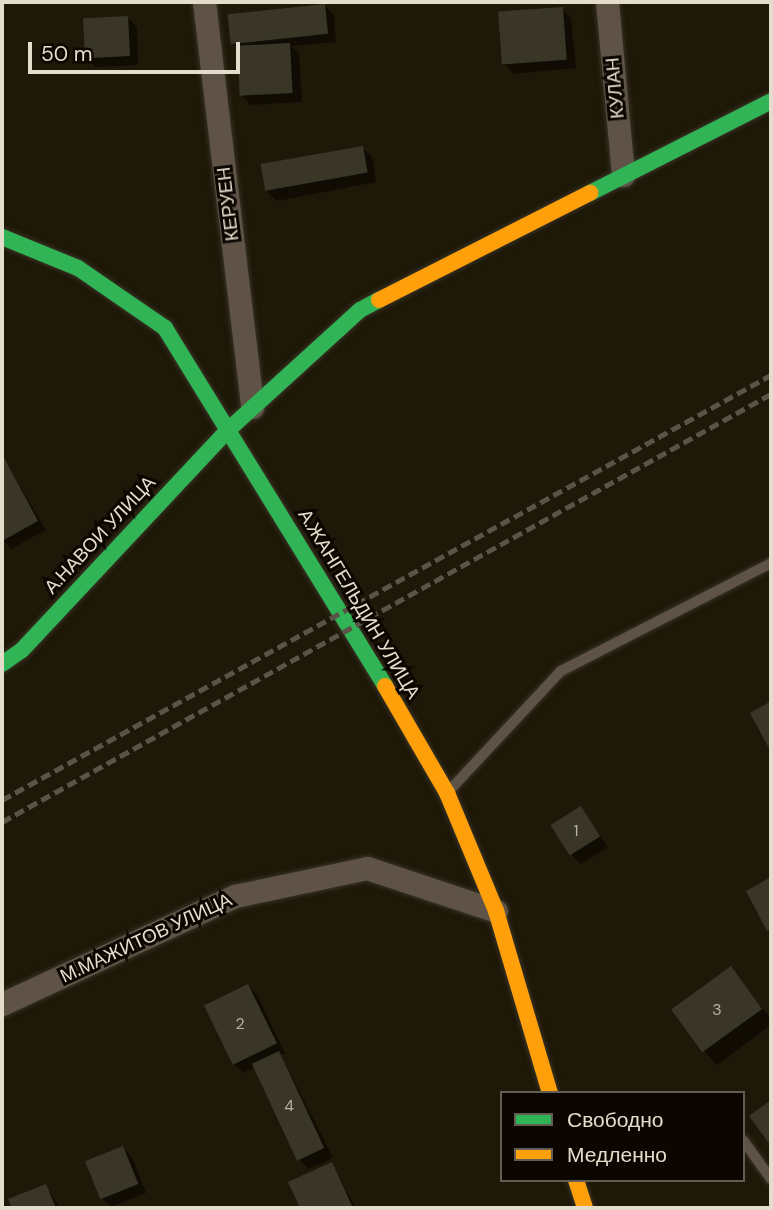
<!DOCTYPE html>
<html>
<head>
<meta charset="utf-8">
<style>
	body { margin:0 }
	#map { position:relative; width:773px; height:1210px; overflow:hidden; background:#1e1808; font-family:"DM Sans",sans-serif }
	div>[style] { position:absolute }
	.shadow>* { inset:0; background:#0007 }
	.building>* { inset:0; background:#393628; transform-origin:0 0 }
	.roads { filter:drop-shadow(0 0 2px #383325) drop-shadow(0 0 2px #383325) }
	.lane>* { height:10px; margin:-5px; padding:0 5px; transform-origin:5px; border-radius:5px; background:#5e5346 }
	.street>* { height:23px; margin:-11.5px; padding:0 11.5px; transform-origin:11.5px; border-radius:11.5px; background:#5e5346 }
	.fast>* { height:16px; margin:-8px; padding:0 8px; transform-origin:8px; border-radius:8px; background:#30b455 }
	.slow>* { height:16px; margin:-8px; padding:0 8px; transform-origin:8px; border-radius:8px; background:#ff9f0a }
	.rail>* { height:5px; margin-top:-2.5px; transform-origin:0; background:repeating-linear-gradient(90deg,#5a5346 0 10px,transparent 0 15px) }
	span { translate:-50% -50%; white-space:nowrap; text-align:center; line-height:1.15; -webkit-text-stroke:6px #0b0700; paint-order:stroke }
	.number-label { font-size:16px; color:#b9b3a3 }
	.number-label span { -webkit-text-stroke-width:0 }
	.street-label { font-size:19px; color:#e4ddcc }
	.frame { position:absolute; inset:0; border:4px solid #e4ddcc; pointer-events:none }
	.legend { position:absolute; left:500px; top:1091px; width:245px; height:91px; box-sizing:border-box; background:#0b0700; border:2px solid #625d52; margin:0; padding:9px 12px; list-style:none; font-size:21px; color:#e4ddcc }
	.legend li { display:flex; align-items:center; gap:14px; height:35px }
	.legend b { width:35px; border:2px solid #625d52 }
	.scale { position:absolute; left:28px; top:42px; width:212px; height:32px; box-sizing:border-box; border:4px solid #e4ddcc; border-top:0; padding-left:9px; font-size:21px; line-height:24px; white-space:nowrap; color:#e4ddcc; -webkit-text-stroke:5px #0b0700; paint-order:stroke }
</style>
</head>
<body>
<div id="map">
	<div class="shadow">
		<i style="clip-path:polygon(325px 6px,334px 15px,336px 42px,291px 46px,299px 53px,302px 102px,251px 105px,242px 96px,239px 49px,232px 42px)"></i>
		<i style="clip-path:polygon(562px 9px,571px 18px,576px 68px,514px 74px,505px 65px)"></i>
		<i style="clip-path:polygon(128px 18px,137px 27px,138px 65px,96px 67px,87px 58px)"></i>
		<i style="clip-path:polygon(363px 148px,372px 157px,376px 182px,277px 201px,267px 192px)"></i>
		<i style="clip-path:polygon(2px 456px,46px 530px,11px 549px,2px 539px)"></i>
		<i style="clip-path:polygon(580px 808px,608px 847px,581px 864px,572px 855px)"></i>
		<i style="clip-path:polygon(731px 969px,771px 1019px,771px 1025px,717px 1065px,704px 1051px)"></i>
		<i style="clip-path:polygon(248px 986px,257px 995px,285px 1053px,281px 1055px,333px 1158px,309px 1169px,300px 1160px,255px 1067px,243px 1073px,234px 1064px)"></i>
		<i style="clip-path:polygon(123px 1148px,132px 1157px,146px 1193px,111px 1207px,102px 1198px)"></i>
		<i style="clip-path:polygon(331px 1164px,356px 1208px,302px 1208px,290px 1183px)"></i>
		<i style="clip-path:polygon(46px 1186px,60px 1208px,13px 1208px,10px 1200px)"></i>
	</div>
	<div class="building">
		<i style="left:325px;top:4px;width:30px;height:98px;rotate:84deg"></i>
		<i style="left:563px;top:7px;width:53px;height:65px;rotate:86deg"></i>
		<i style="left:128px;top:16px;width:40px;height:45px;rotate:87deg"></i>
		<i style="left:290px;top:43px;width:50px;height:53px;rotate:87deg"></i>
		<i style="left:363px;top:146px;width:27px;height:104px;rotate:80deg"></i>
		<i style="clip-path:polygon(2px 454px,38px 521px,2px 541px)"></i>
		<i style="clip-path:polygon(771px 701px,771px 752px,750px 713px)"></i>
		<i style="left:581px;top:806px;width:36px;height:36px;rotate:58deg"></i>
		<i style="clip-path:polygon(771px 877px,771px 928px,767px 931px,746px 891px)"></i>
		<i style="left:731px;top:966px;width:53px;height:74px;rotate:54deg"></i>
		<i style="left:248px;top:984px;width:66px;height:49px;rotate:64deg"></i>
		<i style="left:279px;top:1051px;width:107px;height:30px;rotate:65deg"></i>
		<i style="clip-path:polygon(771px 1100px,771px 1146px,749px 1116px)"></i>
		<i style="left:123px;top:1146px;width:41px;height:41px;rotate:68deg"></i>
		<i style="clip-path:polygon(332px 1162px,353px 1208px,300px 1208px,288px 1182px)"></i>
		<i style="clip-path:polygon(46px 1184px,56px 1208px,12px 1208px,8px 1199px)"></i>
	</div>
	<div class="roads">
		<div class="lane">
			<i style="left:449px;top:791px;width:164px;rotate:-47deg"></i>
			<i style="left:561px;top:671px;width:236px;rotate:-27.2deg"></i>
			<i style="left:743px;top:1140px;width:48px;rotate:54.3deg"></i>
		</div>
		<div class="street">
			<i style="left:204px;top:2px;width:408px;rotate:83.2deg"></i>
			<i style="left:607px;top:2px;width:174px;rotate:84.7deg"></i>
			<i style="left:2px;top:1004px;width:257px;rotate:-24.9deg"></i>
			<i style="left:235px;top:896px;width:135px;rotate:-12deg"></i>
			<i style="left:367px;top:868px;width:136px;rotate:18.4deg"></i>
		</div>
		<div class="fast">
			<i style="left:590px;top:193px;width:203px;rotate:-26.9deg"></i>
			<i style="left:2px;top:237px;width:82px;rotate:22.2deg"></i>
			<i style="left:78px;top:268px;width:106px;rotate:34.6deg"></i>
			<i style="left:165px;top:328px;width:420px;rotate:58.4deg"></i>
			<i style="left:2px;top:664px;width:24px;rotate:-35deg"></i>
			<i style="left:22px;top:650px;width:300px;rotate:-46.9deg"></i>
			<i style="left:227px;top:431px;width:180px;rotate:-42.3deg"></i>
			<i style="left:360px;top:310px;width:21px;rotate:-28deg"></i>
		</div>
		<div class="slow">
			<i style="left:379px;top:300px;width:237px;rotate:-26.9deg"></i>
			<i style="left:385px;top:686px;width:124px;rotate:59.9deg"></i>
			<i style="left:447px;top:793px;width:128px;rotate:67.4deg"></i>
			<i style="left:496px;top:911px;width:190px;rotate:73.5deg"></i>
			<i style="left:576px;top:1180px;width:29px;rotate:72deg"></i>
		</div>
	</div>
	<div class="rail">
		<i style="left:2px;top:800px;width:879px;rotate:-28.93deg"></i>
		<i style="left:2px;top:822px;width:880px;rotate:-29.1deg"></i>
	</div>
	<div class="number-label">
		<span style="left:576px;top:831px">1</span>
		<span style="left:717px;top:1010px">3</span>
		<span style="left:240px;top:1024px">2</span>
		<span style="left:289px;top:1106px">4</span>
	</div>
	<div class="street-label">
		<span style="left:615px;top:88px;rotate:-95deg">КУЛАН</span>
		<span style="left:228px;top:204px;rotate:-97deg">КЕРУЕН</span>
		<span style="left:100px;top:535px;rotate:-47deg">А.НАВОИ УЛИЦА</span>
		<span style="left:359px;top:604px;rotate:59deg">А.ЖАНГЕЛЬДИН УЛИЦА</span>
		<span style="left:146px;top:938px;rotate:-25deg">М.МАЖИТОВ УЛИЦА</span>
	</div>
	<div class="frame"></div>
	<ul class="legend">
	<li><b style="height:9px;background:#30b455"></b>Свободно</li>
	<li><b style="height:9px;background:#ff9f0a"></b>Медленно</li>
	</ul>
	<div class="scale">50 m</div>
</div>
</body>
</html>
